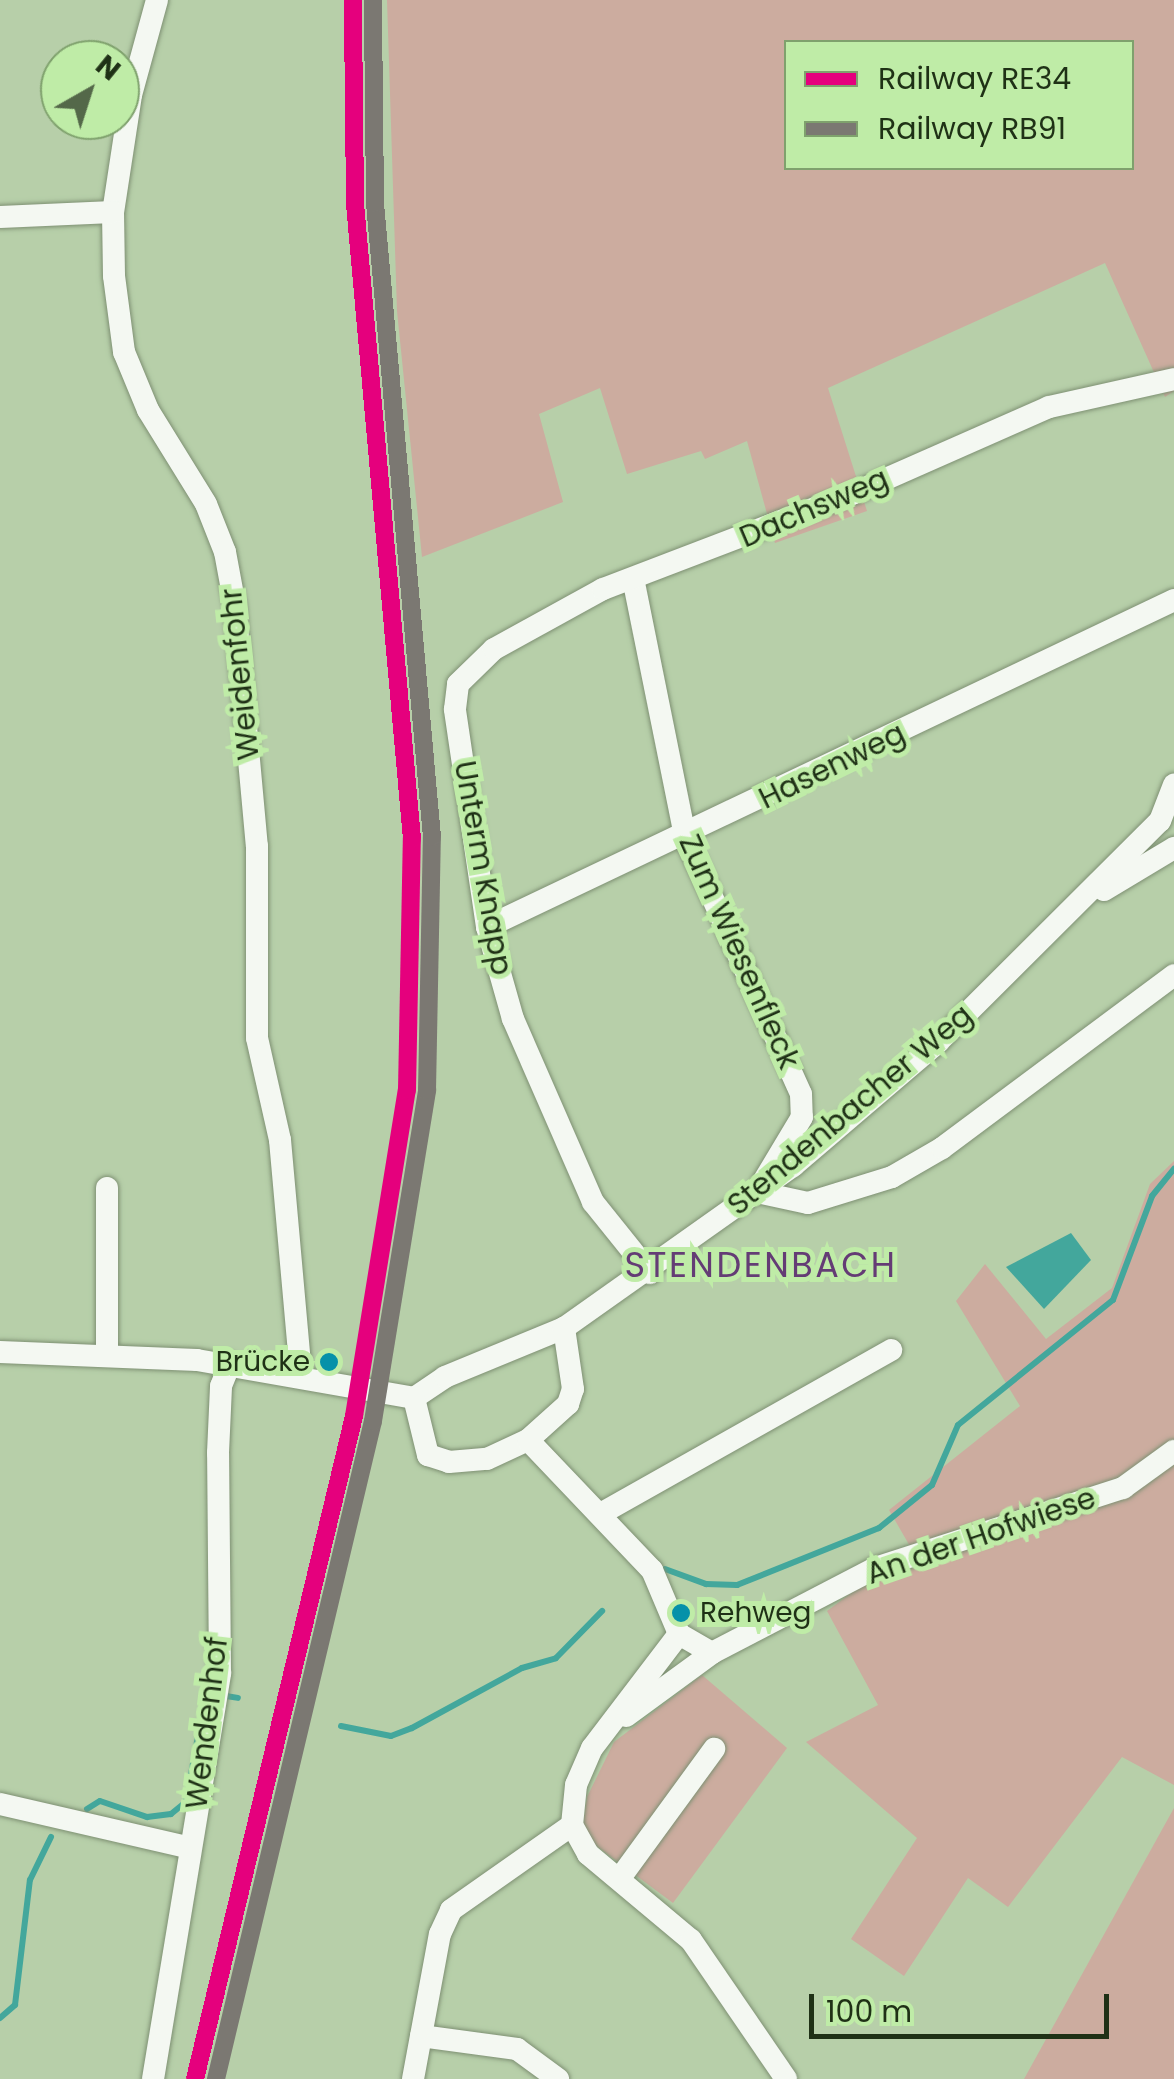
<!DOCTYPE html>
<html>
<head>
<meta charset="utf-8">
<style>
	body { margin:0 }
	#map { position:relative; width:1174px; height:2079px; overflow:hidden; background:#b7cfa9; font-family:Poppins,sans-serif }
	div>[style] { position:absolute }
	.green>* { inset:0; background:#ccac9f }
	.water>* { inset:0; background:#43a79c }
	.stream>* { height:6px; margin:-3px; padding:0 3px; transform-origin:3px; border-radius:3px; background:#43a79c }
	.roads { filter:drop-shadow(0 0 2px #7e9073) drop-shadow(0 0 2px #7e9073) }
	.minor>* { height:22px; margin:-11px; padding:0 11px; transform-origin:11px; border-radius:11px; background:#f4f8f2 }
	.rail-1>* { height:18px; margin:-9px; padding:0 9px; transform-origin:9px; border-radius:9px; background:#e5007d }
	.rail-2>* { height:18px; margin:-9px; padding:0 9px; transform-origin:9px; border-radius:9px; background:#7b7872 }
	.dots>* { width:28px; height:28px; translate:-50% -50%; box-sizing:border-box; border:5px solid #bfeca7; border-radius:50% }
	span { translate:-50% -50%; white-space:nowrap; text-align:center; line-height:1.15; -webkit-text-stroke:10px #bfeca7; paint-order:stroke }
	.bus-label { font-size:28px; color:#1f3116 }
	.right { translate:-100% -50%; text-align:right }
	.left { translate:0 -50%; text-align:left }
	.street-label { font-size:30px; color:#1f3116 }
	.quarter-label { font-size:35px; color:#643c75; letter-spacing:2.5px }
	.legend { position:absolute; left:784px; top:40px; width:350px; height:130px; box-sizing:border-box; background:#bfeca7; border:2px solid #7fa16d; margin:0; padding:12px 18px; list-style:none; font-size:30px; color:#1f3116 }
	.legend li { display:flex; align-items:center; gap:20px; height:50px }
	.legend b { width:50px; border:2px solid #7fa16d }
	.north { position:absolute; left:40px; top:40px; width:100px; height:100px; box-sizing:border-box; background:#bfeca7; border:2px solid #7fa16d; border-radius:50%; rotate:39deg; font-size:28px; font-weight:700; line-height:40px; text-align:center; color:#1f3116 }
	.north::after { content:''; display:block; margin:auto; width:35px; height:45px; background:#546849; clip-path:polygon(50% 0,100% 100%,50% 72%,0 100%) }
	.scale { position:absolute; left:809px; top:1994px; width:300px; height:45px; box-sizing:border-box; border:5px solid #1f3116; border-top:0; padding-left:12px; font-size:30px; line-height:35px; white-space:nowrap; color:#1f3116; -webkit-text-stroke:8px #bfeca7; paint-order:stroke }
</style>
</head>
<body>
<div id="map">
	<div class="green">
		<i style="clip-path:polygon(evenodd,387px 0,1174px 0,1174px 391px,1165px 397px,1105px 263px,828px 388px,867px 511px,775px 543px,747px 441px,705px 459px,701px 451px,627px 474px,600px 388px,539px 414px,563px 502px,422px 557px,397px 311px,387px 0,786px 42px,1132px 42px,1132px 168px,786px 168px,786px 42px)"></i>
		<i style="clip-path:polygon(1174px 1161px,1174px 1785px,1122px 1757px,1008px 1907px,968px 1878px,904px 1976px,851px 1939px,917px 1838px,806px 1742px,878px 1705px,827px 1611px,911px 1548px,889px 1510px,1020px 1406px,956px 1301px,985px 1264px,1046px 1339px,1112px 1288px,1150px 1184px)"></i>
		<i style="clip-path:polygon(702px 1675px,787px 1748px,673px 1903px,595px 1845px,583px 1824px,587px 1797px,614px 1742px)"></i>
		<i style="clip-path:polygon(1174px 1808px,1174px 2079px,1024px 2079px)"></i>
	</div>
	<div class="water">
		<i style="clip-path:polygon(1071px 1233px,1091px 1260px,1044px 1309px,1006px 1267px)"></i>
	</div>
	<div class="stream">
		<i style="left:665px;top:1569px;width:44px;rotate:20.1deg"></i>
		<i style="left:706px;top:1584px;width:31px;rotate:2deg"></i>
		<i style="left:737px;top:1585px;width:153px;rotate:-21.9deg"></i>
		<i style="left:879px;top:1528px;width:68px;rotate:-39.1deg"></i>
		<i style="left:932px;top:1485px;width:65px;rotate:-66.6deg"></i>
		<i style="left:958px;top:1425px;width:199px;rotate:-38.9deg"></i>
		<i style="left:1113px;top:1300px;width:111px;rotate:-69.4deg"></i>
		<i style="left:1152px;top:1196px;width:35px;rotate:-51deg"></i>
		<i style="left:226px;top:1696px;width:12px;rotate:9deg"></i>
		<i style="left:341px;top:1726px;width:51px;rotate:11.3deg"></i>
		<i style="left:391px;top:1736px;width:22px;rotate:-21deg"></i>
		<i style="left:412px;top:1728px;width:125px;rotate:-28.6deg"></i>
		<i style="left:522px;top:1668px;width:35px;rotate:-16deg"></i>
		<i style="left:556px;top:1658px;width:66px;rotate:-45.6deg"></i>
		<i style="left:87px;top:1809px;width:15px;rotate:-32deg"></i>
		<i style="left:100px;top:1801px;width:50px;rotate:18.8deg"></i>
		<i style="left:147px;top:1817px;width:24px;rotate:-7deg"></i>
		<i style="left:171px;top:1814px;width:19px;rotate:-39deg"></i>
		<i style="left:186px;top:1802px;width:89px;rotate:-79.7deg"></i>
		<i style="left:0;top:2018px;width:20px;rotate:-41deg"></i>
		<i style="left:15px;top:2005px;width:126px;rotate:-83.2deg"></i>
		<i style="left:30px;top:1880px;width:48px;rotate:-64deg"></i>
	</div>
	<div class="roads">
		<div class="minor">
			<i style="left:157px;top:0;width:98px;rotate:105.3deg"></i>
			<i style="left:131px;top:95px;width:118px;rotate:98.7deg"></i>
			<i style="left:113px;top:212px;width:64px;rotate:89.1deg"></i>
			<i style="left:114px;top:276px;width:77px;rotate:82.5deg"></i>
			<i style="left:124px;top:352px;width:63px;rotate:67.5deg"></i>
			<i style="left:148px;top:410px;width:110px;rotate:58.3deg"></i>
			<i style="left:206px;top:504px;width:52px;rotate:68.4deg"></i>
			<i style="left:225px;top:552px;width:55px;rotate:79.5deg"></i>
			<i style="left:235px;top:606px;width:241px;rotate:84.8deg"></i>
			<i style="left:257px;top:846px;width:192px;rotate:90deg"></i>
			<i style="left:257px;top:1038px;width:105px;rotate:77.3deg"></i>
			<i style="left:280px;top:1140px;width:235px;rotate:84.9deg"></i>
			<i style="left:0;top:217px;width:113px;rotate:-2.5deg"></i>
			<i style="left:634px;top:583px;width:259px;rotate:78.6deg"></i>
			<i style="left:685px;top:837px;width:282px;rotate:65.7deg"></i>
			<i style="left:801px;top:1094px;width:23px;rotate:88deg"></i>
			<i style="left:802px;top:1117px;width:87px;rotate:121deg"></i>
			<i style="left:757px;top:1192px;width:52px;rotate:12.2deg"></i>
			<i style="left:808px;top:1203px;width:88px;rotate:-17.2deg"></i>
			<i style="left:892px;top:1177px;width:58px;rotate:-30.1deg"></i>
			<i style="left:942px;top:1148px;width:289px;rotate:-36.7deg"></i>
			<i style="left:1104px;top:890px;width:82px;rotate:-31deg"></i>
			<i style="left:487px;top:927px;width:761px;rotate:-25.45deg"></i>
			<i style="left:107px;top:1188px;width:167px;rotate:90deg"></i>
			<i style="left:650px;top:1273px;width:91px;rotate:-128.8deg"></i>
			<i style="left:593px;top:1202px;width:200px;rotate:-113.6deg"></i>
			<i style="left:513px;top:1019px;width:96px;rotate:-105.8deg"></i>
			<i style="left:487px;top:927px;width:220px;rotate:-98.4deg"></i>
			<i style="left:455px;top:709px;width:25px;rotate:-83deg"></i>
			<i style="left:458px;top:684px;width:50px;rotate:-44.2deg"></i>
			<i style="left:494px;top:649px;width:124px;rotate:-28.8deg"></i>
			<i style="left:603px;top:589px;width:267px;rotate:-20.9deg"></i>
			<i style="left:852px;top:494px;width:215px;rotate:-23.8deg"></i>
			<i style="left:1049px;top:407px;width:128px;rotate:-12.6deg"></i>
			<i style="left:0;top:1352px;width:197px;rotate:2.3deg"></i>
			<i style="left:197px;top:1360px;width:220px;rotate:9.9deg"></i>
			<i style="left:414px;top:1398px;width:37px;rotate:-34deg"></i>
			<i style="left:445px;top:1377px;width:129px;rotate:-22.4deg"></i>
			<i style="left:564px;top:1328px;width:281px;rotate:-35.3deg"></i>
			<i style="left:793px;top:1166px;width:191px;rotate:-40.5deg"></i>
			<i style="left:938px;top:1042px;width:313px;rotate:-44.9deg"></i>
			<i style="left:1160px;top:821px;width:39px;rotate:-69deg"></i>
			<i style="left:414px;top:1398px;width:59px;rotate:76.2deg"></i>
			<i style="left:428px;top:1455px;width:22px;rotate:18deg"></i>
			<i style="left:449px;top:1462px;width:38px;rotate:-5deg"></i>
			<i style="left:487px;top:1459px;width:45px;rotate:-24.9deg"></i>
			<i style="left:528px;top:1440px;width:180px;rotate:46.4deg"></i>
			<i style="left:652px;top:1570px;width:69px;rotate:67.1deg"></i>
			<i style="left:528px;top:1440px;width:54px;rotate:-42deg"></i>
			<i style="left:568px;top:1404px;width:16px;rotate:-72deg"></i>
			<i style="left:573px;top:1389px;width:62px;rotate:-98.4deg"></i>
			<i style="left:602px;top:1513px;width:332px;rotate:-29.4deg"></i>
			<i style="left:679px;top:1634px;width:143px;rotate:127.3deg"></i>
			<i style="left:592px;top:1748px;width:40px;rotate:113.4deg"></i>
			<i style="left:576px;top:1785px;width:40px;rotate:95.7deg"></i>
			<i style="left:572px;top:1825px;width:33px;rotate:61deg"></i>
			<i style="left:588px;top:1854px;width:134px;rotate:39.9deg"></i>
			<i style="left:691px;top:1940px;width:168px;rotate:55.6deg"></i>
			<i style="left:679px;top:1634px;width:38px;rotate:30deg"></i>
			<i style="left:712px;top:1653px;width:184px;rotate:-27.5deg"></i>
			<i style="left:875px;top:1568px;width:261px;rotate:-17.9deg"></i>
			<i style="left:1123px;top:1488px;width:63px;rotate:-36deg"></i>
			<i style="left:626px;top:1716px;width:107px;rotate:-36.2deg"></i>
			<i style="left:0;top:1804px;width:195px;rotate:13deg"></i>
			<i style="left:620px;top:1878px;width:160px;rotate:-53.9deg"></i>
			<i style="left:421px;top:2036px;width:97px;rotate:7.7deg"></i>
			<i style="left:517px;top:2049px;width:51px;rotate:36.2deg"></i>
			<i style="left:153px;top:2079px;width:411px;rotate:-80.6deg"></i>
			<i style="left:220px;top:1673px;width:220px;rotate:-90.5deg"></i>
			<i style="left:218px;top:1453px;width:67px;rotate:-87.4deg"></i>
			<i style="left:221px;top:1386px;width:24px;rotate:-68deg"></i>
			<i style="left:413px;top:2079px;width:147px;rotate:-79.5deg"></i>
			<i style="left:440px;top:1934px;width:26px;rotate:-65deg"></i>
			<i style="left:451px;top:1910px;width:148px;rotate:-35.1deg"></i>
		</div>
	</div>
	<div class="rail-1">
		<i style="left:195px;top:2079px;width:682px;rotate:-76.51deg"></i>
		<i style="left:354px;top:1416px;width:330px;rotate:-80.8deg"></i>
		<i style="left:407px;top:1090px;width:251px;rotate:-88.9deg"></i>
		<i style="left:412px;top:839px;width:638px;rotate:-95.13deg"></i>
		<i style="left:355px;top:204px;width:204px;rotate:-90.6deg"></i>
	</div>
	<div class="rail-2">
		<i style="left:216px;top:2079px;width:676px;rotate:-76.58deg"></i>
		<i style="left:373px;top:1421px;width:335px;rotate:-80.7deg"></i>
		<i style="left:427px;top:1090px;width:253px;rotate:-88.9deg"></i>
		<i style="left:432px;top:837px;width:637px;rotate:-95.14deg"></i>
		<i style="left:375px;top:203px;width:203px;rotate:-90.6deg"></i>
	</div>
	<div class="dots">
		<i style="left:329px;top:1362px;background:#0691a9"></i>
		<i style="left:681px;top:1613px;background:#0691a9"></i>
	</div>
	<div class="bus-label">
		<span class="right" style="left:310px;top:1362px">Brücke</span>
		<span class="left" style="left:700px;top:1613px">Rehweg</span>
	</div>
	<div class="street-label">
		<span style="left:814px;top:508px;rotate:-23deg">Dachsweg</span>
		<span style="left:240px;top:674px;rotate:-96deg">Weidenfohr</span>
		<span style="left:832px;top:766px;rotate:-26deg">Hasenweg</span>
		<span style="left:483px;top:868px;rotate:80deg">Unterm Knapp</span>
		<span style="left:739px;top:952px;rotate:66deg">Zum Wiesenfleck</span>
		<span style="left:850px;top:1110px;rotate:-40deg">Stendenbacher Weg</span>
		<span style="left:981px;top:1536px;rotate:-19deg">An der Hofwiese</span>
		<span style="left:207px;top:1723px;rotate:-83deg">Wendenhof</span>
	</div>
	<div class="quarter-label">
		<span style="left:761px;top:1265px">STENDENBACH</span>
	</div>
	<ul class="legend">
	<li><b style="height:12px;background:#e5007d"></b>Railway RE34</li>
	<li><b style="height:12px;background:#7b7872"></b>Railway RB91</li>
	</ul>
	<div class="north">N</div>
	<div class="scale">100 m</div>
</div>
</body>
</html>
